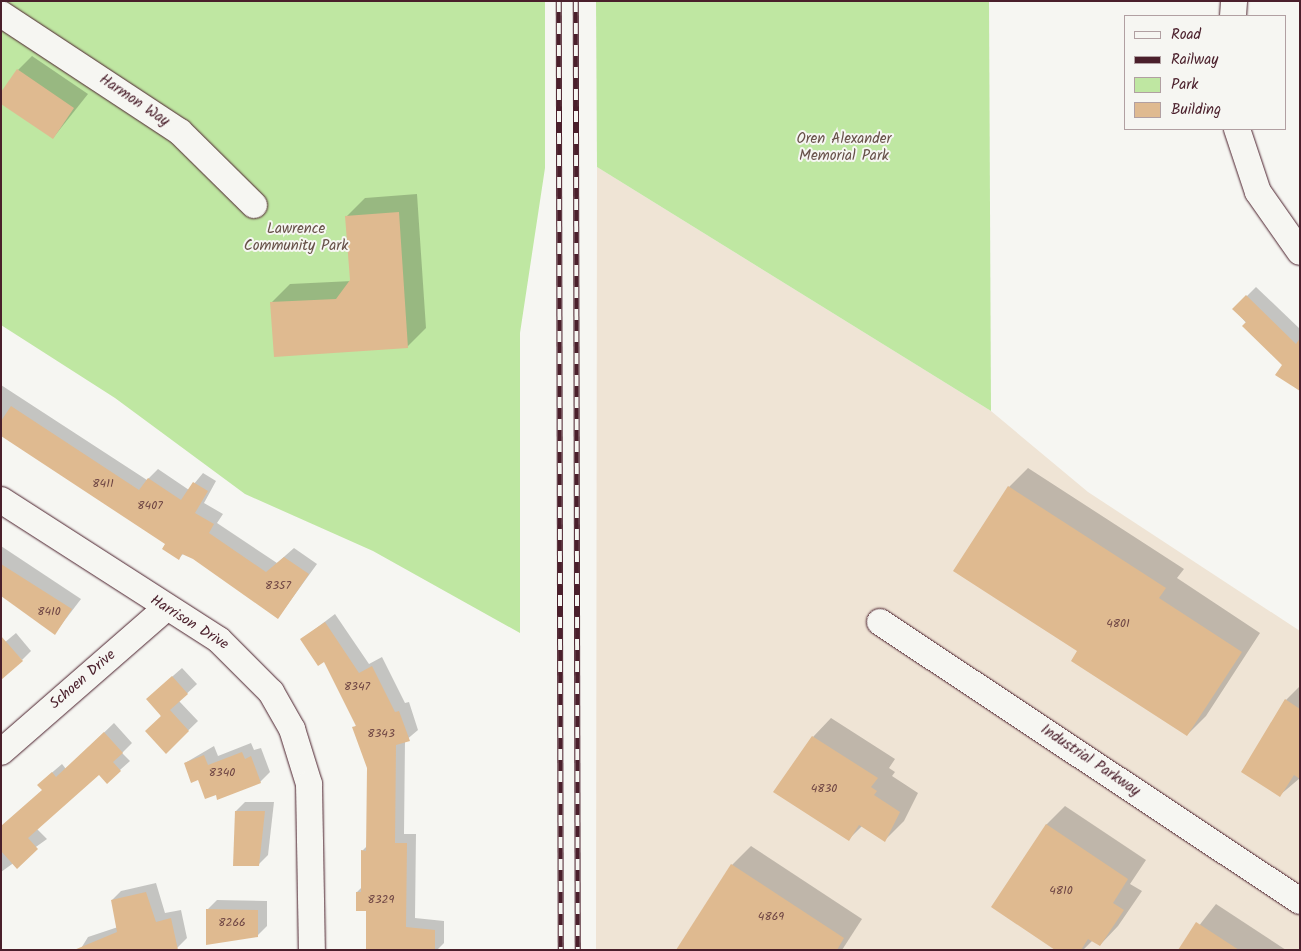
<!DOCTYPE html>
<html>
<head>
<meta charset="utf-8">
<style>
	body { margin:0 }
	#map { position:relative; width:1301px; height:951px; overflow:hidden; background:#f6f6f2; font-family:Kalam,sans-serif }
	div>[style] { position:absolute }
	.built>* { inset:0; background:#efe4d5 }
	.green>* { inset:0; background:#bfe7a2 }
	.shadow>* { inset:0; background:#0003 }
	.building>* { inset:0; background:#dfba90 }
	.roads { filter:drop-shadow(0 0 1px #4a1f2b) drop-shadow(0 0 1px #4a1f2b) }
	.minor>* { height:26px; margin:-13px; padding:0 13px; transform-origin:13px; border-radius:13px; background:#f6f6f2 }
	.rail>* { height:5.5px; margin-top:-2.75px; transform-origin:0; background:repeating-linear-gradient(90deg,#f6f6f2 0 11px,#4a1f2b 0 22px); box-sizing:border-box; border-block:1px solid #4a1f2b }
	span { translate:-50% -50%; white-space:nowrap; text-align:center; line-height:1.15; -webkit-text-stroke:4px #f6f6f2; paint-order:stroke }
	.number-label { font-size:12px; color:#6f4644 }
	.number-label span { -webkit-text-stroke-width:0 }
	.street-label { font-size:15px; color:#4a1f2b }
	.park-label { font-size:15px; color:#675149 }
	.frame { position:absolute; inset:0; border:2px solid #4a1f2b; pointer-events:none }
	.legend { position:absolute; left:1124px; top:15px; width:162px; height:115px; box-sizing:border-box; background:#f6f6f2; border:1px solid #b1a0a2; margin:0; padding:6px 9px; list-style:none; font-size:15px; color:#4a1f2b }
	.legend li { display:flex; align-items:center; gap:10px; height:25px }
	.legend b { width:25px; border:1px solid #b1a0a2 }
</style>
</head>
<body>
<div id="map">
	<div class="built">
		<i style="clip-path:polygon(597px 167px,991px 411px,1088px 492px,1300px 631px,1300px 950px,596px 950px)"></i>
	</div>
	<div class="green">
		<i style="clip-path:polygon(1px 1px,545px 1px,545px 168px,520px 333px,520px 633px,373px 551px,245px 494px,115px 398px,1px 325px)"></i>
		<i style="clip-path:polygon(596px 1px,989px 1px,991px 411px,597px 167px)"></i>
	</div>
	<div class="shadow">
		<i style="clip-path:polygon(32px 56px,88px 94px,53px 138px,18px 70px)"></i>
		<i style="clip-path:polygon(417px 194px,426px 328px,407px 347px,271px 303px,290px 284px,352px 281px,346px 217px,365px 198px)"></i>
		<i style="clip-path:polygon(1256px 287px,1300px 329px,1300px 385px,1234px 309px)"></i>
		<i style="clip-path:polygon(1px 385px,147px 480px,158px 469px,189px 490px,203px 473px,216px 481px,204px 503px,223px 514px,217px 523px,277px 563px,294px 548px,317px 564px,280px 615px,194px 557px,184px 553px,179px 558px,167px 543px,1px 433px)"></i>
		<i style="clip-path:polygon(1028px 468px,1184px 569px,1177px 578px,1260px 633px,1206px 716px,1187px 735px,1079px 651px,955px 571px,1009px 487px)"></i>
		<i style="clip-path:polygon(1px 546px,81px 599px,55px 633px,1px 595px)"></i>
		<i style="clip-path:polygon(335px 614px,369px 664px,382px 657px,405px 703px,409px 702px,418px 730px,405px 741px,404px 834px,416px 834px,415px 918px,444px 921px,444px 943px,437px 950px,367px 950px,367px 910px,357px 892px,362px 887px,362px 851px,367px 846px,368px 768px,354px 728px,357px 724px,324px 660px,302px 639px)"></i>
		<i style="clip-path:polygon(16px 633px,31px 651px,22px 660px,4px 643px)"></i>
		<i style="clip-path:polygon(182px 668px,197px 684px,179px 701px,198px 721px,166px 752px,157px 690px)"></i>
		<i style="clip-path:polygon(1300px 686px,1300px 778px,1280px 795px,1286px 700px)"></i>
		<i style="clip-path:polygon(831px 718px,895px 759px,889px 768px,895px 772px,892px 776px,918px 793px,904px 821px,885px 840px,863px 825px,849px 839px,813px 737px)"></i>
		<i style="clip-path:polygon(114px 723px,132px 743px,122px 753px,130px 761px,120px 770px,99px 773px,37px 829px,47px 839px,1px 872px,1px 827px,43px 790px,48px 776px,62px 764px,66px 769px)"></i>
		<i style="clip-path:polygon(251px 743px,254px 750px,261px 748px,270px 772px,260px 782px,216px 794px,185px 763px,214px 746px,218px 756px)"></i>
		<i style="clip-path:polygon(245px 802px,274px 802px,268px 855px,258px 865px,236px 811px)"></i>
		<i style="clip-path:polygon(1065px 806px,1146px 860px,1130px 884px,1142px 891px,1118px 926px,1100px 945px,1093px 940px,1083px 950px,1057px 950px,1046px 825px)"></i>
		<i style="clip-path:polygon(751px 846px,862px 919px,842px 950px,680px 950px,732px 865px)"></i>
		<i style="clip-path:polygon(156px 883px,165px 913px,181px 910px,187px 938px,177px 948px,80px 950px,88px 937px,118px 927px,112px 900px,121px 891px)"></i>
		<i style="clip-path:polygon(217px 900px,267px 901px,267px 926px,257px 936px,208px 909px)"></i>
		<i style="clip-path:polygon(1216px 904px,1286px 950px,1180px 950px)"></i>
	</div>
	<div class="building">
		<i style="clip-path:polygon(17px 69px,74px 108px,53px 139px,1px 104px,1px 92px)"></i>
		<i style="clip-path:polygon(399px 212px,408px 348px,274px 357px,270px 302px,336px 299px,350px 280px,345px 216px)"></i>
		<i style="clip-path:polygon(1246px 295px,1296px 344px,1300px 338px,1300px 391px,1275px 375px,1282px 365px,1242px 326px,1246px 322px,1232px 309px)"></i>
		<i style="clip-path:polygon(11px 406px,139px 490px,148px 478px,181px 500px,193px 482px,208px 491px,195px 513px,214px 524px,209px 533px,266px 572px,284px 557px,309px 574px,278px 619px,193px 559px,182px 554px,179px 560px,162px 549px,165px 544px,1px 436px,1px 421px)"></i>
		<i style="clip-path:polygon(1008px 486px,1166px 588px,1159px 598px,1242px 652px,1187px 736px,1071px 661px,1077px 651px,953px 571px)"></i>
		<i style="clip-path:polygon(1px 564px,72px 609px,55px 635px,1px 596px)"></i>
		<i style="clip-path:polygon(325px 622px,359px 673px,372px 666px,395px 712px,399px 711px,410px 741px,396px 745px,395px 843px,407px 843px,406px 927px,435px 930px,435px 950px,366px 950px,366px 911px,356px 911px,356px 892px,361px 892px,361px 850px,366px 851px,367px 768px,352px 727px,356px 726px,324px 662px,318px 666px,300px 639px)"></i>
		<i style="clip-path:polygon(1px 636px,23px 661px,1px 680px)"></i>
		<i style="clip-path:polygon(172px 676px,188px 694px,170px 710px,189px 731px,166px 754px,145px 731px,161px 716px,146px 699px)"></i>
		<i style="clip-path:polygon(1285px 699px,1300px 709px,1300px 779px,1294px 775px,1280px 797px,1241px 772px)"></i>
		<i style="clip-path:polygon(104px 732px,123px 753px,113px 762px,121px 771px,107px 784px,99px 775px,28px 838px,38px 849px,17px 869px,1px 851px,1px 826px,42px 790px,37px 785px,52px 772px,56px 777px)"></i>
		<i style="clip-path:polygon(812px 736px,878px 778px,871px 787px,877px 791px,874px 795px,900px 812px,885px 842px,859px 825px,849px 841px,773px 792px)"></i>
		<i style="clip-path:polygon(242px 752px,245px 759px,251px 756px,261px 783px,217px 800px,216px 795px,205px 799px,198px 780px,191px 783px,184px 763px,204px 755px,208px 765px)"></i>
		<i style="clip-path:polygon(235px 811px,265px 811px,259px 866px,233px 866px)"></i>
		<i style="clip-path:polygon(1046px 824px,1128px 879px,1113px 903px,1124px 910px,1100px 946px,1088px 939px,1081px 950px,1055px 950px,991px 907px)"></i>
		<i style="clip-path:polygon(731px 864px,844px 938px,837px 950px,676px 950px)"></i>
		<i style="clip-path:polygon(146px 892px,156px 922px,171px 918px,178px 950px,74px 950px,117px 932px,111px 900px)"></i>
		<i style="clip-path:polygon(206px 909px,258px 910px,258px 937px,206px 945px)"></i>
		<i style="clip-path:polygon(1196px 922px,1239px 950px,1178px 950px)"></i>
	</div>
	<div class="roads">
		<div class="minor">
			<i style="left:1px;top:14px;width:214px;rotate:33.4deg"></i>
			<i style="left:180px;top:132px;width:104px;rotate:44.6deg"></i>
			<i style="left:1233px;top:16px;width:15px;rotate:-86deg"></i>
			<i style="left:1237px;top:129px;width:66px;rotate:71.6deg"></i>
			<i style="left:1258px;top:192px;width:73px;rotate:55deg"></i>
			<i style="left:1px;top:500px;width:259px;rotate:32.7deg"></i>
			<i style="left:219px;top:640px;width:74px;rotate:45deg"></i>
			<i style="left:271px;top:692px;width:43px;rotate:60.4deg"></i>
			<i style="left:292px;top:729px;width:58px;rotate:72.8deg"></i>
			<i style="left:309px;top:784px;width:166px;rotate:89deg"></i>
			<i style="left:880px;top:622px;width:504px;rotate:33.6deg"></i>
			<i style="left:1px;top:752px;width:218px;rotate:-41.1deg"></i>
		</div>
	</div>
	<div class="rail">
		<i style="left:559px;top:1px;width:949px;rotate:89.88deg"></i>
		<i style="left:576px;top:1px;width:949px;rotate:89.88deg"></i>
	</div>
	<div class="number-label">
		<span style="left:103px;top:484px">8411</span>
		<span style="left:150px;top:506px">8407</span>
		<span style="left:278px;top:586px">8357</span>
		<span style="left:49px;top:612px">8410</span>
		<span style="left:1118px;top:624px">4801</span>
		<span style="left:357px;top:687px">8347</span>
		<span style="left:381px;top:734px">8343</span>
		<span style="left:222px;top:773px">8340</span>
		<span style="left:824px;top:789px">4830</span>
		<span style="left:1061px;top:891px">4810</span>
		<span style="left:381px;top:900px">8329</span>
		<span style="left:771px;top:917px">4869</span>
		<span style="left:232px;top:923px">8266</span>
	</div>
	<div class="street-label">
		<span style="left:134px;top:101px;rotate:34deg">Harmon Way</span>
		<span style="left:189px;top:623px;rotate:32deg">Harrison Drive</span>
		<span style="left:83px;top:680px;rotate:-41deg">Schoen Drive</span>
		<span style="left:1090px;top:761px;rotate:34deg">Industrial Parkway</span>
	</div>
	<div class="park-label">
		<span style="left:844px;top:148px">Oren Alexander<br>Memorial Park</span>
		<span style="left:296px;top:238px">Lawrence<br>Community Park</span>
	</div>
	<div class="frame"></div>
	<ul class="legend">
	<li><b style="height:6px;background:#f6f6f2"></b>Road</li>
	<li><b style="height:6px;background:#4a1f2b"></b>Railway</li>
	<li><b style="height:14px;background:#bfe7a2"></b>Park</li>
	<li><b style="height:14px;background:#dfba90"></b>Building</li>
	</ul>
</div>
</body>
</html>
